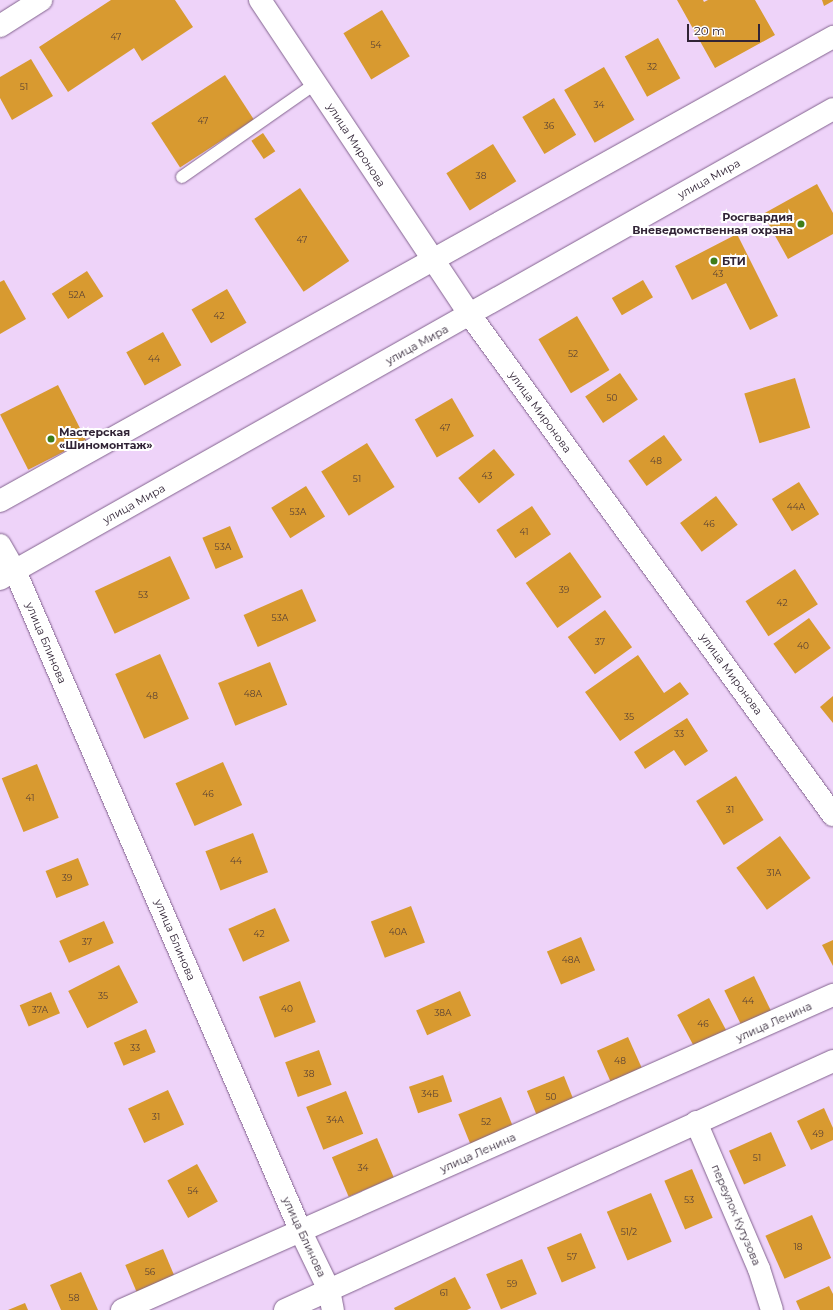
<!DOCTYPE html>
<html>
<head>
<meta charset="utf-8">
<style>
	body { margin:0 }
	#map { position:relative; width:833px; height:1310px; overflow:hidden; background:#eed3f9; font-family:Montserrat,sans-serif }
	div>[style] { position:absolute }
	.building>* { inset:0; background:#d89a30; transform-origin:0 0 }
	.roads { filter:drop-shadow(0 0 1px #82638e) drop-shadow(0 0 1px #82638e) }
	.service>* { height:12px; margin:-6px; padding:0 6px; transform-origin:6px; border-radius:6px; background:#fff }
	.minor>* { height:22px; margin:-11px; padding:0 11px; transform-origin:11px; border-radius:11px; background:#fff }
	.tertiary>* { height:22px; margin:-11px; padding:0 11px; transform-origin:11px; border-radius:11px; background:#fff }
	.dots>* { width:11px; height:11px; translate:-50% -50%; box-sizing:border-box; border:2px solid #fff; border-radius:50% }
	span { translate:-50% -50%; white-space:nowrap; text-align:center; line-height:1.15; -webkit-text-stroke:4px #fff; paint-order:stroke }
	.number-label { font-size:9px; color:#5b4234 }
	.number-label span { -webkit-text-stroke-width:0 }
	.street-label { font-size:11px; color:#312436 }
	.poi-label { font-size:11px; color:#312436; font-weight:700 }
	.right { translate:-100% -50%; text-align:right }
	.left { translate:0 -50%; text-align:left }
	.scale { position:absolute; left:687px; top:24px; width:73px; height:18px; box-sizing:border-box; border:2px solid #312436; border-top:0; padding-left:5px; font-size:12px; line-height:14px; white-space:nowrap; color:#312436; -webkit-text-stroke:3px #fff; paint-order:stroke }
</style>
</head>
<body>
<div id="map">
	<div class="building">
		<i style="clip-path:polygon(111px 0,175px 0,193px 27px,142px 61px,134px 48px,68px 92px,39px 47px)"></i>
		<i style="clip-path:polygon(677px 0,703px 0,704px 2px,708px 0,755px 0,775px 35px,715px 68px)"></i>
		<i style="clip-path:polygon(822px 0,833px 0,833px 1px,824px 6px)"></i>
		<i style="left:382px;top:10px;width:54px;height:45px;rotate:59deg"></i>
		<i style="left:658px;top:38px;width:46px;height:38px;rotate:61deg"></i>
		<i style="clip-path:polygon(31px 59px,53px 96px,12px 120px,0 98px,0 77px)"></i>
		<i style="left:604px;top:67px;width:61px;height:46px;rotate:60deg"></i>
		<i style="left:225px;top:75px;width:53px;height:88px;rotate:57deg"></i>
		<i style="left:554px;top:98px;width:43px;height:37px;rotate:59deg"></i>
		<i style="left:263px;top:133px;width:22px;height:14px;rotate:56deg"></i>
		<i style="left:493px;top:144px;width:44px;height:55px;rotate:58deg"></i>
		<i style="clip-path:polygon(817px 184px,833px 213px,833px 234px,788px 259px,763px 214px)"></i>
		<i style="left:300px;top:188px;width:88px;height:55px;rotate:56deg"></i>
		<i style="clip-path:polygon(737px 234px,778px 316px,750px 330px,726px 283px,692px 300px,675px 266px)"></i>
		<i style="left:87px;top:271px;width:30px;height:42px;rotate:57deg"></i>
		<i style="clip-path:polygon(4px 280px,26px 319px,0 334px,0 282px)"></i>
		<i style="left:643px;top:280px;width:20px;height:36px;rotate:60deg"></i>
		<i style="left:227px;top:289px;width:39px;height:41px;rotate:60deg"></i>
		<i style="left:577px;top:316px;width:63px;height:45px;rotate:59deg"></i>
		<i style="left:163px;top:332px;width:38px;height:42px;rotate:61deg"></i>
		<i style="left:620px;top:373px;width:32px;height:42px;rotate:56deg"></i>
		<i style="left:795px;top:378px;width:52px;height:53px;rotate:73deg"></i>
		<i style="left:58px;top:385px;width:62px;height:65px;rotate:63deg"></i>
		<i style="left:452px;top:398px;width:44px;height:43px;rotate:60deg"></i>
		<i style="left:664px;top:435px;width:31px;height:44px;rotate:54deg"></i>
		<i style="left:367px;top:443px;width:52px;height:54px;rotate:58deg"></i>
		<i style="left:494px;top:449px;width:33px;height:46px;rotate:51deg"></i>
		<i style="left:799px;top:482px;width:38px;height:32px;rotate:58deg"></i>
		<i style="left:306px;top:486px;width:36px;height:41px;rotate:58deg"></i>
		<i style="left:716px;top:496px;width:36px;height:45px;rotate:53deg"></i>
		<i style="left:532px;top:506px;width:34px;height:43px;rotate:56deg"></i>
		<i style="left:230px;top:526px;width:34px;height:30px;rotate:67deg"></i>
		<i style="left:570px;top:552px;width:55px;height:54px;rotate:55deg"></i>
		<i style="left:170px;top:556px;width:47px;height:83px;rotate:65deg"></i>
		<i style="left:795px;top:569px;width:42px;height:59px;rotate:57deg"></i>
		<i style="left:302px;top:589px;width:35px;height:64px;rotate:66deg"></i>
		<i style="left:605px;top:610px;width:46px;height:46px;rotate:54deg"></i>
		<i style="left:809px;top:618px;width:37px;height:44px;rotate:54deg"></i>
		<i style="left:160px;top:654px;width:71px;height:49px;rotate:66deg"></i>
		<i style="clip-path:polygon(638px 655px,664px 693px,680px 682px,689px 694px,620px 741px,585px 692px)"></i>
		<i style="left:270px;top:662px;width:46px;height:56px;rotate:68deg"></i>
		<i style="clip-path:polygon(833px 696px,833px 723px,820px 707px)"></i>
		<i style="clip-path:polygon(687px 718px,708px 751px,685px 766px,674px 750px,645px 769px,634px 752px)"></i>
		<i style="left:223px;top:762px;width:47px;height:52px;rotate:66deg"></i>
		<i style="left:37px;top:764px;width:58px;height:38px;rotate:68deg"></i>
		<i style="left:736px;top:776px;width:52px;height:47px;rotate:58deg"></i>
		<i style="left:253px;top:833px;width:42px;height:51px;rotate:69deg"></i>
		<i style="left:780px;top:836px;width:52px;height:54px;rotate:54deg"></i>
		<i style="left:78px;top:858px;width:29px;height:35px;rotate:68deg"></i>
		<i style="left:411px;top:906px;width:39px;height:43px;rotate:69deg"></i>
		<i style="left:275px;top:908px;width:36px;height:51px;rotate:66deg"></i>
		<i style="left:104px;top:921px;width:24px;height:49px;rotate:66deg"></i>
		<i style="left:581px;top:937px;width:36px;height:37px;rotate:67deg"></i>
		<i style="clip-path:polygon(833px 940px,833px 966px,822px 945px)"></i>
		<i style="left:119px;top:965px;width:42px;height:57px;rotate:63deg"></i>
		<i style="left:754px;top:976px;width:39px;height:33px;rotate:64deg"></i>
		<i style="left:300px;top:981px;width:44px;height:44px;rotate:69deg"></i>
		<i style="left:460px;top:991px;width:27px;height:48px;rotate:66deg"></i>
		<i style="left:51px;top:992px;width:23px;height:34px;rotate:67deg"></i>
		<i style="left:709px;top:998px;width:40px;height:36px;rotate:62deg"></i>
		<i style="left:146px;top:1029px;width:25px;height:35px;rotate:67deg"></i>
		<i style="left:628px;top:1037px;width:37px;height:34px;rotate:66deg"></i>
		<i style="left:319px;top:1050px;width:37px;height:36px;rotate:70deg"></i>
		<i style="left:443px;top:1075px;width:28px;height:36px;rotate:71deg"></i>
		<i style="left:564px;top:1076px;width:29px;height:40px;rotate:68deg"></i>
		<i style="left:168px;top:1090px;width:38px;height:44px;rotate:65deg"></i>
		<i style="left:346px;top:1091px;width:46px;height:43px;rotate:68deg"></i>
		<i style="left:501px;top:1097px;width:35px;height:46px;rotate:68deg"></i>
		<i style="clip-path:polygon(824px 1108px,833px 1128px,833px 1140px,811px 1150px,797px 1121px)"></i>
		<i style="left:771px;top:1132px;width:37px;height:46px;rotate:66deg"></i>
		<i style="left:377px;top:1138px;width:43px;height:49px;rotate:67deg"></i>
		<i style="left:197px;top:1164px;width:43px;height:34px;rotate:61deg"></i>
		<i style="left:692px;top:1169px;width:53px;height:30px;rotate:67deg"></i>
		<i style="left:651px;top:1193px;width:53px;height:48px;rotate:67deg"></i>
		<i style="left:812px;top:1215px;width:47px;height:51px;rotate:66deg"></i>
		<i style="left:581px;top:1233px;width:38px;height:37px;rotate:67deg"></i>
		<i style="left:163px;top:1249px;width:33px;height:41px;rotate:67deg"></i>
		<i style="left:522px;top:1259px;width:38px;height:39px;rotate:67deg"></i>
		<i style="clip-path:polygon(81px 1272px,98px 1310px,61px 1310px,50px 1285px)"></i>
		<i style="clip-path:polygon(455px 1277px,471px 1308px,467px 1310px,395px 1310px,394px 1308px)"></i>
		<i style="clip-path:polygon(829px 1286px,833px 1294px,833px 1310px,800px 1310px,796px 1301px)"></i>
		<i style="clip-path:polygon(25px 1303px,28px 1310px,8px 1310px)"></i>
	</div>
	<div class="roads">
		<div class="service">
			<i style="left:182px;top:177px;width:162px;rotate:-35deg"></i>
		</div>
		<div class="minor">
			<i style="left:0;top:26px;width:49px;rotate:-32.4deg"></i>
			<i style="left:470px;top:315px;width:618px;rotate:54.02deg"></i>
			<i style="left:0;top:545px;width:30px;rotate:60deg"></i>
			<i style="left:15px;top:571px;width:720px;rotate:66.6deg"></i>
			<i style="left:301px;top:1232px;width:64px;rotate:64.2deg"></i>
			<i style="left:329px;top:1290px;width:20px;rotate:79deg"></i>
			<i style="left:696px;top:1122px;width:160px;rotate:66.8deg"></i>
			<i style="left:759px;top:1269px;width:43px;rotate:72.4deg"></i>
		</div>
		<div class="tertiary">
			<i style="left:260px;top:0;width:379px;rotate:56.3deg"></i>
			<i style="left:0;top:501px;width:954px;rotate:-29.12deg"></i>
			<i style="left:0;top:579px;width:956px;rotate:-29.43deg"></i>
			<i style="left:122px;top:1310px;width:778px;rotate:-23.9deg"></i>
			<i style="left:285px;top:1310px;width:602px;rotate:-24.44deg"></i>
		</div>
	</div>
	<div class="dots">
		<i style="left:801px;top:224px;background:#407d18"></i>
		<i style="left:714px;top:261px;background:#407d18"></i>
		<i style="left:51px;top:439px;background:#407d18"></i>
	</div>
	<div class="number-label">
		<span style="left:116px;top:37px">47</span>
		<span style="left:376px;top:45px">54</span>
		<span style="left:652px;top:67px">32</span>
		<span style="left:24px;top:87px">51</span>
		<span style="left:599px;top:105px">34</span>
		<span style="left:203px;top:121px">47</span>
		<span style="left:549px;top:126px">36</span>
		<span style="left:481px;top:176px">38</span>
		<span style="left:302px;top:240px">47</span>
		<span style="left:718px;top:274px">43</span>
		<span style="left:77px;top:295px">52А</span>
		<span style="left:219px;top:316px">42</span>
		<span style="left:573px;top:354px">52</span>
		<span style="left:154px;top:359px">44</span>
		<span style="left:612px;top:398px">50</span>
		<span style="left:445px;top:428px">47</span>
		<span style="left:656px;top:461px">48</span>
		<span style="left:487px;top:476px">43</span>
		<span style="left:357px;top:479px">51</span>
		<span style="left:796px;top:507px">44А</span>
		<span style="left:298px;top:512px">53А</span>
		<span style="left:709px;top:524px">46</span>
		<span style="left:524px;top:532px">41</span>
		<span style="left:223px;top:547px">53А</span>
		<span style="left:564px;top:590px">39</span>
		<span style="left:143px;top:595px">53</span>
		<span style="left:782px;top:603px">42</span>
		<span style="left:280px;top:618px">53А</span>
		<span style="left:600px;top:642px">37</span>
		<span style="left:803px;top:646px">40</span>
		<span style="left:253px;top:694px">48А</span>
		<span style="left:152px;top:696px">48</span>
		<span style="left:629px;top:717px">35</span>
		<span style="left:679px;top:734px">33</span>
		<span style="left:208px;top:794px">46</span>
		<span style="left:30px;top:798px">41</span>
		<span style="left:730px;top:810px">31</span>
		<span style="left:236px;top:861px">44</span>
		<span style="left:774px;top:873px">31А</span>
		<span style="left:67px;top:878px">39</span>
		<span style="left:398px;top:932px">40А</span>
		<span style="left:259px;top:934px">42</span>
		<span style="left:87px;top:942px">37</span>
		<span style="left:571px;top:960px">48А</span>
		<span style="left:103px;top:996px">35</span>
		<span style="left:748px;top:1001px">44</span>
		<span style="left:287px;top:1009px">40</span>
		<span style="left:40px;top:1010px">37А</span>
		<span style="left:443px;top:1013px">38А</span>
		<span style="left:703px;top:1024px">46</span>
		<span style="left:135px;top:1048px">33</span>
		<span style="left:620px;top:1061px">48</span>
		<span style="left:309px;top:1074px">38</span>
		<span style="left:430px;top:1094px">34Б</span>
		<span style="left:551px;top:1097px">50</span>
		<span style="left:156px;top:1117px">31</span>
		<span style="left:335px;top:1120px">34А</span>
		<span style="left:486px;top:1122px">52</span>
		<span style="left:818px;top:1134px">49</span>
		<span style="left:757px;top:1158px">51</span>
		<span style="left:363px;top:1168px">34</span>
		<span style="left:193px;top:1191px">54</span>
		<span style="left:689px;top:1200px">53</span>
		<span style="left:629px;top:1232px">51/2</span>
		<span style="left:798px;top:1247px">18</span>
		<span style="left:572px;top:1257px">57</span>
		<span style="left:150px;top:1272px">56</span>
		<span style="left:512px;top:1284px">59</span>
		<span style="left:444px;top:1293px">61</span>
		<span style="left:74px;top:1298px">58</span>
	</div>
	<div class="street-label">
		<span style="left:356px;top:145px;rotate:57deg">улица Миронова</span>
		<span style="left:709px;top:179px;rotate:-29deg">улица Мира</span>
		<span style="left:417px;top:345px;rotate:-29deg">улица Мира</span>
		<span style="left:540px;top:412px;rotate:54deg">улица Миронова</span>
		<span style="left:134px;top:504px;rotate:-29deg">улица Мира</span>
		<span style="left:46px;top:643px;rotate:67deg">улица Блинова</span>
		<span style="left:731px;top:674px;rotate:54deg">улица Миронова</span>
		<span style="left:175px;top:940px;rotate:67deg">улица Блинова</span>
		<span style="left:774px;top:1022px;rotate:-24deg">улица Ленина</span>
		<span style="left:478px;top:1153px;rotate:-24deg">улица Ленина</span>
		<span style="left:736px;top:1215px;rotate:67deg">переулок Кутузова</span>
		<span style="left:304px;top:1237px;rotate:65deg">улица Блинова</span>
	</div>
	<div class="poi-label">
		<span class="right" style="left:793px;top:224px">Росгвардия<br>Вневедомственная охрана</span>
		<span class="left" style="left:722px;top:261px">БТИ</span>
		<span class="left" style="left:59px;top:439px">Мастерская<br>«Шиномонтаж»</span>
	</div>
	<div class="scale">20 m</div>
</div>
</body>
</html>
